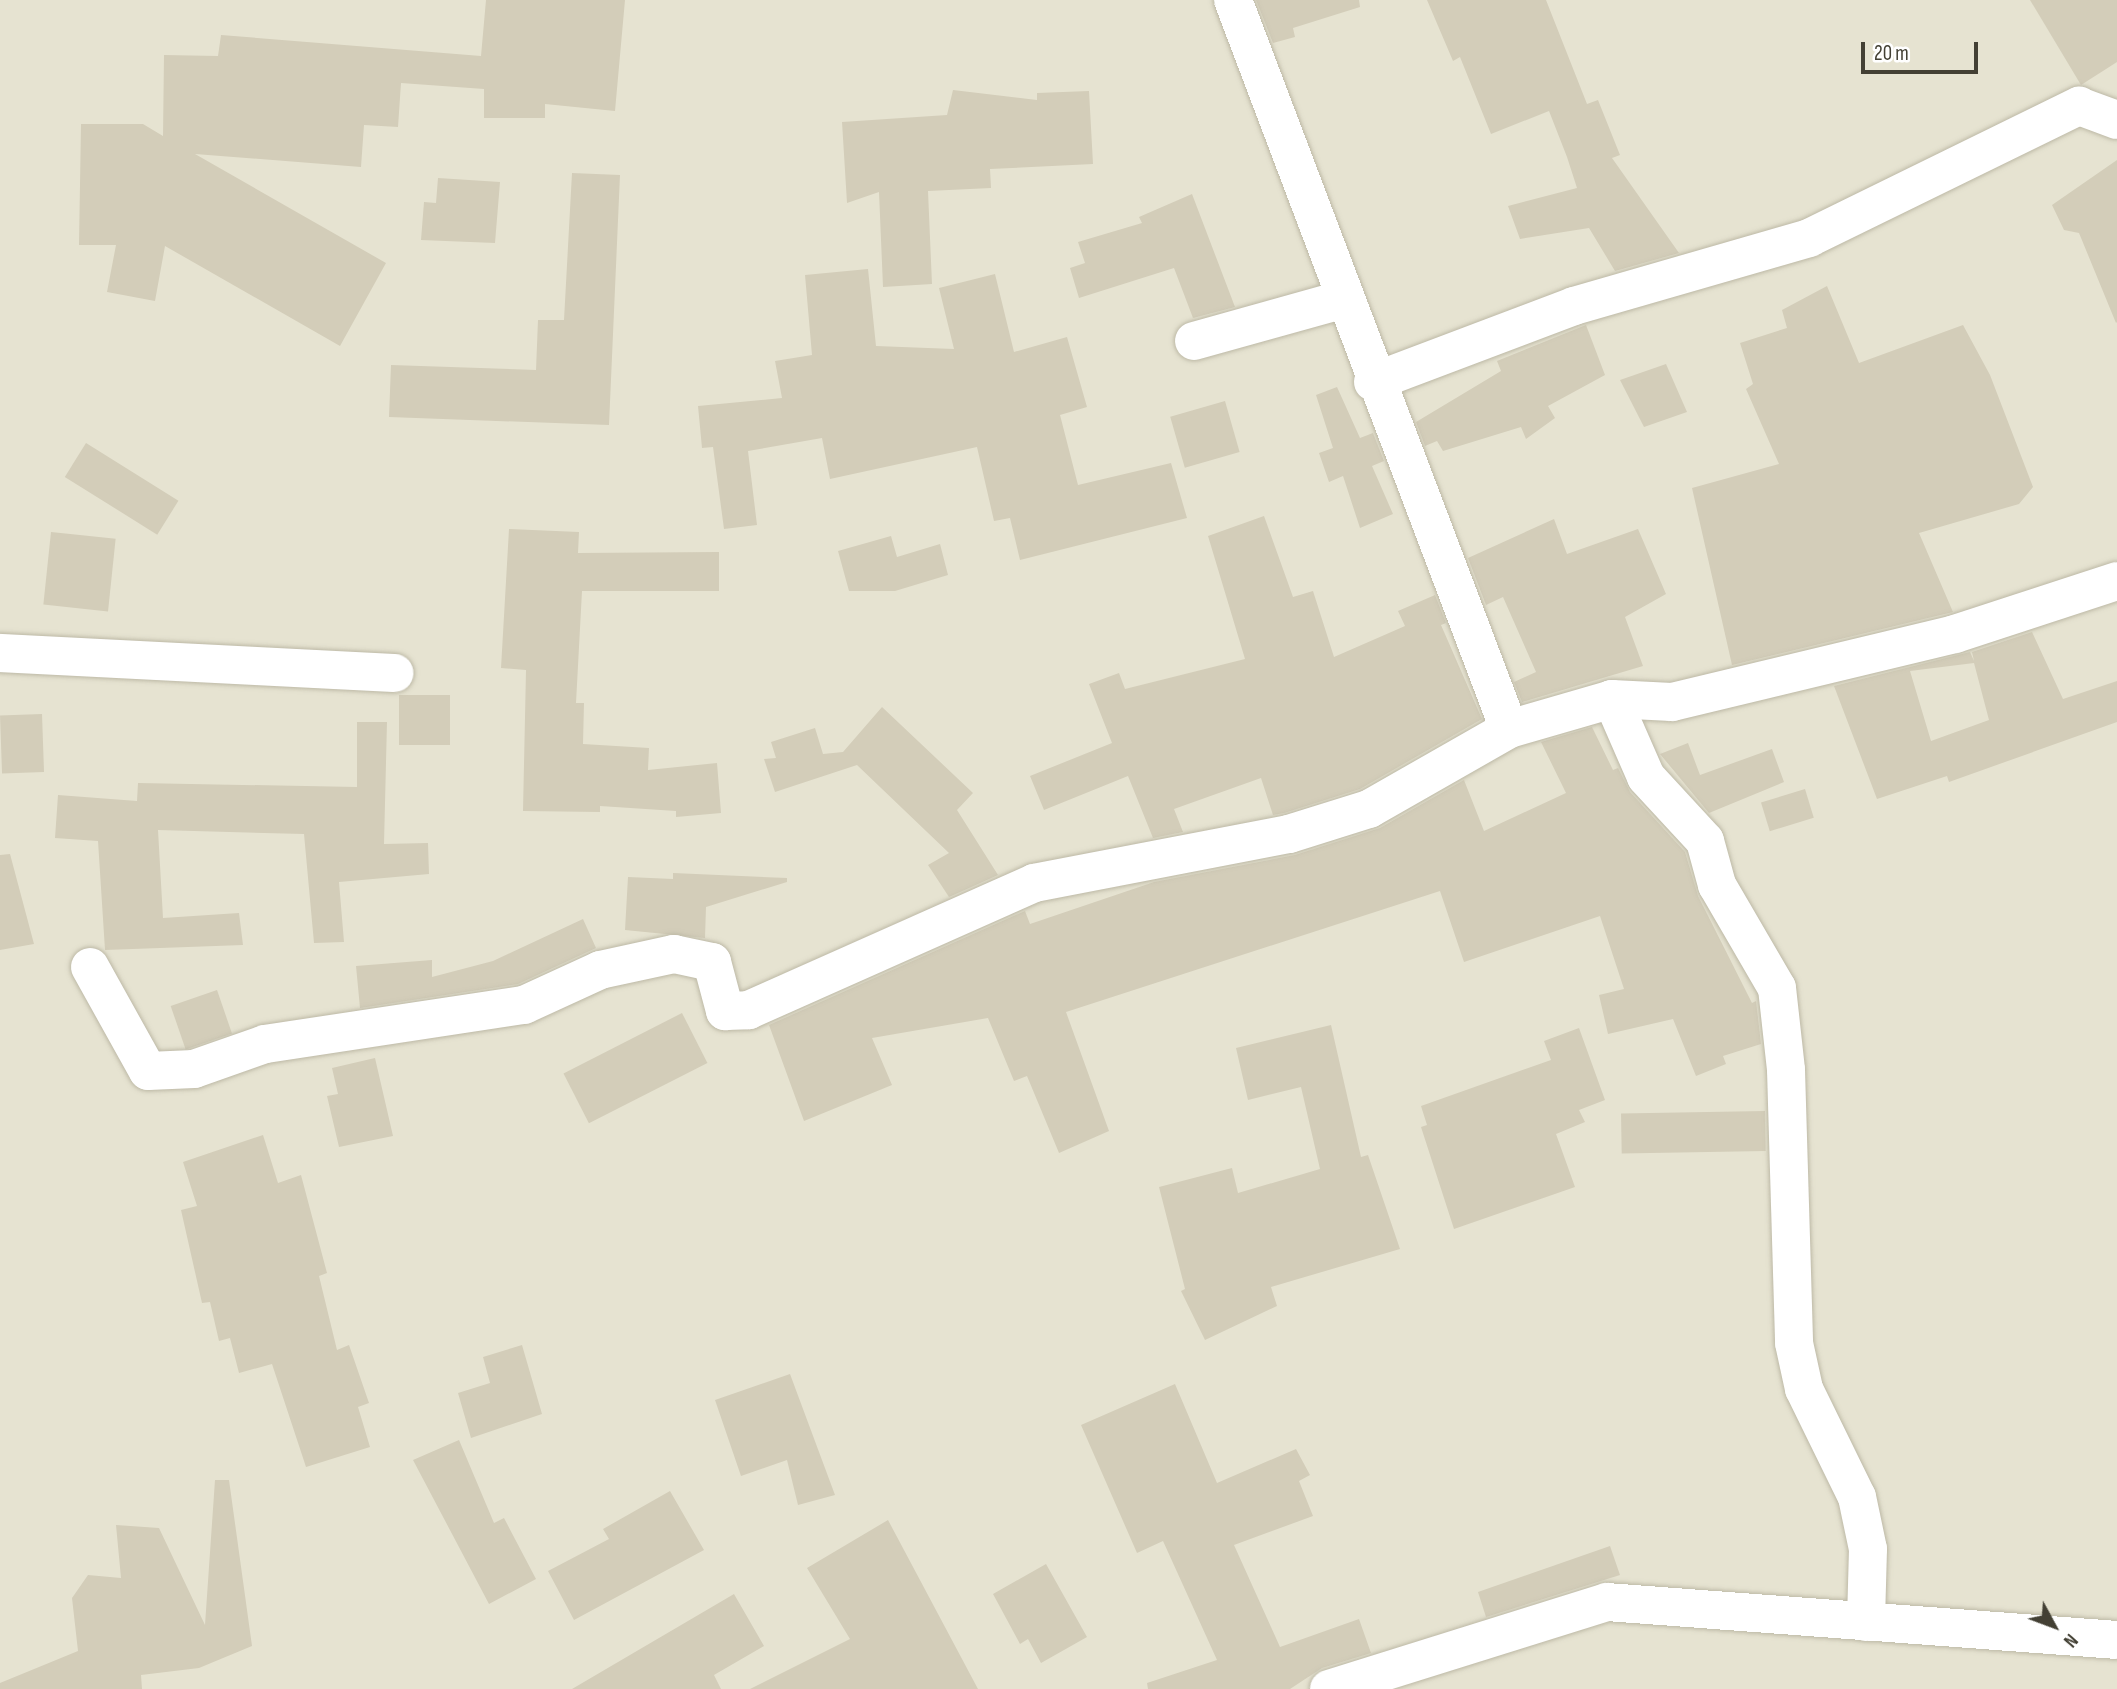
<!DOCTYPE html>
<html>
<head>
<meta charset="utf-8">
<style>
	body { margin:0 }
	#map { position:relative; width:2117px; height:1689px; overflow:hidden; background:#f2f0e3; font-family:"Sofia Sans Condensed",sans-serif }
	div>[style] { position:absolute }
	.residential>* { inset:0; background:#e6e3d1; transform-origin:0 0 }
	.building>* { inset:0; background:#d3cdb9; transform-origin:0 0 }
	.roads { filter:drop-shadow(0 0 2px #bdb9a6) drop-shadow(0 0 2px #bdb9a6) }
	.street>* { height:38px; margin:-19px; padding:0 19px; transform-origin:19px; border-radius:19px; background:#fff }
	span { translate:-50% -50%; white-space:nowrap; text-align:center; line-height:1.15; -webkit-text-stroke:5px #fff; paint-order:stroke }
	.north { position:absolute; left:2019px; top:1591px; width:70px; height:70px; -webkit-text-stroke:5px #fff; paint-order:stroke; rotate:131deg; font-size:19px; font-weight:700; line-height:28px; text-align:center; color:#434034 }
	.north::after { content:''; display:block; margin:auto; width:24px; height:32px; background:#434034; clip-path:polygon(50% 0,100% 100%,50% 72%,0 100%) }
	.scale { position:absolute; left:1861px; top:42px; width:117px; height:32px; box-sizing:border-box; border:4px solid #434034; border-top:0; padding-left:9px; font-size:21px; line-height:24px; white-space:nowrap; color:#434034; -webkit-text-stroke:5px #fff; paint-order:stroke }
</style>
</head>
<body>
<div id="map">
	<div class="residential">
		<i style="left:0;top:0;width:2117px;height:1689px"></i>
	</div>
	<div class="building">
		<i style="clip-path:polygon(486px 0,625px 0,615px 111px,545px 104px,545px 118px,484px 118px,484px 89px,401px 83px,398px 127px,364px 125px,361px 167px,195px 154px,386px 263px,340px 346px,165px 246px,155px 301px,107px 292px,116px 245px,79px 245px,81px 124px,143px 124px,163px 136px,164px 55px,218px 56px,221px 35px,481px 56px)"></i>
		<i style="clip-path:polygon(1256px 0,1359px 0,1360px 7px,1293px 28px,1295px 37px,1273px 43px)"></i>
		<i style="clip-path:polygon(1427px 0,1546px 0,1587px 104px,1598px 100px,1620px 155px,1612px 158px,1679px 253px,1615px 271px,1589px 228px,1520px 239px,1508px 206px,1577px 188px,1567px 157px,1549px 111px,1491px 134px,1460px 57px,1453px 61px)"></i>
		<i style="clip-path:polygon(2030px 0,2117px 0,2117px 62px,2081px 85px)"></i>
		<i style="clip-path:polygon(953px 90px,1037px 100px,1037px 93px,1089px 91px,1093px 164px,990px 169px,991px 188px,928px 191px,932px 284px,883px 287px,879px 192px,847px 203px,842px 122px,947px 115px)"></i>
		<i style="clip-path:polygon(2117px 160px,2117px 322px,2116px 323px,2079px 233px,2064px 230px,2052px 205px)"></i>
		<i style="clip-path:polygon(572px 173px,620px 175px,609px 425px,389px 417px,391px 365px,536px 370px,538px 320px,564px 320px)"></i>
		<i style="clip-path:polygon(438px 178px,500px 182px,495px 243px,421px 240px,424px 202px,436px 203px)"></i>
		<i style="clip-path:polygon(1192px 194px,1235px 307px,1193px 318px,1174px 268px,1079px 298px,1070px 268px,1085px 263px,1078px 242px,1142px 223px,1139px 217px)"></i>
		<i style="clip-path:polygon(868px 269px,876px 346px,954px 349px,939px 288px,995px 274px,1014px 352px,1067px 337px,1087px 407px,1060px 415px,1078px 485px,1171px 463px,1187px 518px,1020px 560px,1010px 518px,994px 521px,977px 447px,830px 479px,822px 438px,748px 451px,757px 525px,724px 529px,713px 447px,702px 448px,698px 406px,782px 398px,775px 361px,812px 355px,805px 275px)"></i>
		<i style="clip-path:polygon(1827px 286px,1859px 363px,1963px 325px,1990px 375px,2033px 487px,2019px 504px,1919px 533px,1953px 612px,1732px 665px,1692px 488px,1779px 464px,1746px 389px,1753px 384px,1740px 343px,1787px 328px,1782px 310px)"></i>
		<i style="clip-path:polygon(1586px 325px,1605px 375px,1548px 406px,1555px 418px,1526px 439px,1521px 427px,1443px 451px,1437px 441px,1425px 446px,1416px 422px,1501px 371px,1497px 361px)"></i>
		<i style="clip-path:polygon(1666px 364px,1687px 412px,1644px 427px,1620px 380px)"></i>
		<i style="clip-path:polygon(1337px 387px,1360px 438px,1373px 433px,1384px 461px,1372px 466px,1393px 514px,1360px 528px,1343px 476px,1329px 482px,1319px 453px,1333px 448px,1316px 395px)"></i>
		<i style="left:1225px;top:401px;width:53px;height:57px;rotate:74deg"></i>
		<i style="left:86px;top:443px;width:109px;height:40px;rotate:32deg"></i>
		<i style="clip-path:polygon(1264px 516px,1293px 597px,1313px 591px,1334px 657px,1405px 626px,1398px 611px,1435px 595px,1446px 623px,1441px 625px,1482px 719px,1360px 789px,1284px 813px,1273px 815px,1261px 778px,1174px 809px,1183px 832px,1153px 838px,1128px 776px,1044px 810px,1030px 776px,1112px 743px,1089px 684px,1119px 673px,1125px 689px,1245px 659px,1208px 536px)"></i>
		<i style="clip-path:polygon(1554px 519px,1567px 554px,1638px 529px,1666px 594px,1625px 617px,1643px 666px,1522px 702px,1514px 682px,1536px 672px,1503px 597px,1486px 605px,1468px 558px)"></i>
		<i style="clip-path:polygon(509px 529px,579px 532px,578px 553px,719px 552px,719px 591px,582px 591px,576px 703px,584px 703px,583px 744px,649px 748px,648px 770px,717px 763px,721px 813px,676px 817px,676px 811px,600px 806px,600px 812px,523px 811px,526px 670px,501px 668px)"></i>
		<i style="left:51px;top:532px;width:65px;height:73px;rotate:6deg"></i>
		<i style="clip-path:polygon(891px 536px,897px 557px,940px 544px,948px 575px,895px 591px,849px 591px,838px 551px)"></i>
		<i style="clip-path:polygon(evenodd,2032px 632px,2063px 699px,2117px 681px,2117px 722px,1949px 782px,1947px 776px,1877px 799px,1834px 686px,1970px 652px,1974px 661px,1972px 652px,2032px 632px,1974px 663px,1989px 720px,1931px 741px,1910px 671px,1974px 663px)"></i>
		<i style="left:399px;top:695px;width:51px;height:50px"></i>
		<i style="clip-path:polygon(882px 707px,973px 793px,957px 810px,998px 875px,949px 897px,928px 865px,949px 853px,857px 765px,775px 792px,764px 759px,776px 758px,771px 742px,815px 728px,823px 754px,843px 752px)"></i>
		<i style="left:42px;top:714px;width:58px;height:42px;rotate:88deg"></i>
		<i style="clip-path:polygon(357px 722px,387px 722px,384px 844px,428px 843px,429px 874px,339px 882px,344px 942px,314px 943px,304px 834px,158px 830px,163px 918px,239px 913px,243px 945px,105px 950px,98px 841px,55px 838px,58px 795px,137px 801px,138px 783px,357px 787px)"></i>
		<i style="clip-path:polygon(1592px 727px,1613px 770px,1618px 768px,1630px 792px,1685px 852px,1698px 896px,1752px 1003px,1756px 1001px,1761px 1044px,1723px 1056px,1726px 1064px,1696px 1076px,1673px 1019px,1608px 1034px,1599px 995px,1624px 989px,1600px 916px,1464px 962px,1440px 891px,1066px 1012px,1109px 1131px,1059px 1153px,1027px 1076px,1014px 1081px,988px 1018px,872px 1038px,892px 1085px,804px 1121px,769px 1025px,1025px 911px,1030px 924px,1154px 882px,1295px 855px,1380px 828px,1464px 780px,1484px 831px,1566px 793px,1541px 742px)"></i>
		<i style="clip-path:polygon(1688px 743px,1700px 775px,1772px 749px,1784px 782px,1709px 813px,1660px 754px)"></i>
		<i style="left:1805px;top:789px;width:30px;height:46px;rotate:73deg"></i>
		<i style="clip-path:polygon(10px 854px,34px 944px,0 950px,0 855px)"></i>
		<i style="clip-path:polygon(673px 873px,787px 878px,787px 882px,706px 907px,705px 938px,625px 930px,628px 877px,673px 879px)"></i>
		<i style="clip-path:polygon(583px 919px,596px 948px,518px 984px,360px 1008px,356px 966px,432px 960px,432px 977px,493px 961px)"></i>
		<i style="left:217px;top:990px;width:46px;height:49px;rotate:71deg"></i>
		<i style="left:682px;top:1013px;width:56px;height:133px;rotate:63deg"></i>
		<i style="clip-path:polygon(1331px 1025px,1361px 1157px,1368px 1155px,1400px 1249px,1271px 1287px,1277px 1306px,1205px 1340px,1181px 1291px,1185px 1289px,1159px 1187px,1232px 1168px,1238px 1193px,1320px 1169px,1301px 1087px,1248px 1100px,1236px 1048px)"></i>
		<i style="clip-path:polygon(1579px 1028px,1605px 1100px,1579px 1110px,1585px 1122px,1556px 1134px,1575px 1187px,1454px 1229px,1421px 1127px,1427px 1125px,1421px 1106px,1551px 1060px,1544px 1041px)"></i>
		<i style="clip-path:polygon(375px 1058px,393px 1136px,339px 1147px,327px 1096px,338px 1094px,332px 1068px)"></i>
		<i style="left:1765px;top:1111px;width:40px;height:144px;rotate:89deg"></i>
		<i style="clip-path:polygon(263px 1135px,278px 1183px,301px 1175px,327px 1273px,319px 1276px,337px 1350px,349px 1345px,369px 1403px,358px 1407px,370px 1447px,306px 1467px,272px 1364px,239px 1373px,230px 1338px,219px 1341px,210px 1302px,202px 1303px,181px 1210px,197px 1206px,183px 1162px)"></i>
		<i style="clip-path:polygon(522px 1345px,542px 1414px,471px 1438px,458px 1393px,490px 1383px,483px 1357px)"></i>
		<i style="clip-path:polygon(790px 1374px,835px 1495px,798px 1505px,787px 1460px,741px 1476px,715px 1400px)"></i>
		<i style="clip-path:polygon(1175px 1384px,1217px 1483px,1296px 1449px,1310px 1475px,1299px 1481px,1313px 1516px,1234px 1545px,1280px 1647px,1359px 1619px,1371px 1653px,1322px 1668px,1290px 1689px,1148px 1689px,1147px 1683px,1217px 1660px,1163px 1541px,1137px 1553px,1081px 1425px)"></i>
		<i style="clip-path:polygon(459px 1440px,494px 1523px,504px 1518px,536px 1579px,489px 1604px,413px 1460px)"></i>
		<i style="clip-path:polygon(215px 1480px,229px 1480px,252px 1646px,199px 1668px,141px 1675px,142px 1689px,0 1689px,0 1683px,78px 1651px,72px 1598px,88px 1575px,121px 1578px,116px 1525px,159px 1528px,205px 1625px)"></i>
		<i style="clip-path:polygon(670px 1491px,704px 1550px,574px 1620px,548px 1571px,609px 1539px,603px 1529px)"></i>
		<i style="clip-path:polygon(888px 1520px,978px 1689px,750px 1689px,850px 1639px,807px 1568px)"></i>
		<i style="clip-path:polygon(1610px 1546px,1620px 1575px,1486px 1617px,1478px 1592px)"></i>
		<i style="clip-path:polygon(1046px 1564px,1087px 1637px,1041px 1663px,1028px 1639px,1020px 1644px,993px 1594px)"></i>
		<i style="clip-path:polygon(734px 1594px,764px 1646px,714px 1675px,721px 1689px,572px 1689px)"></i>
	</div>
	<div class="roads">
		<div class="street">
			<i style="left:1233px;top:0;width:779px;rotate:69.26deg"></i>
			<i style="left:1194px;top:341px;width:153px;rotate:-15.6deg"></i>
			<i style="left:1373px;top:382px;width:215px;rotate:-20.7deg"></i>
			<i style="left:1574px;top:306px;width:245px;rotate:-16.1deg"></i>
			<i style="left:1809px;top:238px;width:301px;rotate:-26.1deg"></i>
			<i style="left:2079px;top:106px;width:40px;rotate:20.2deg"></i>
			<i style="left:0;top:653px;width:395px;rotate:2.9deg"></i>
			<i style="left:1612px;top:699px;width:85px;rotate:66.4deg"></i>
			<i style="left:1646px;top:777px;width:87px;rotate:47.3deg"></i>
			<i style="left:1705px;top:841px;width:46px;rotate:74.7deg"></i>
			<i style="left:1717px;top:885px;width:119px;rotate:59.8deg"></i>
			<i style="left:1777px;top:988px;width:82px;rotate:83.7deg"></i>
			<i style="left:1786px;top:1070px;width:273px;rotate:88.3deg"></i>
			<i style="left:1794px;top:1343px;width:47px;rotate:77.7deg"></i>
			<i style="left:1804px;top:1389px;width:120px;rotate:63.9deg"></i>
			<i style="left:1857px;top:1497px;width:53px;rotate:78.1deg"></i>
			<i style="left:1868px;top:1549px;width:73px;rotate:91.6deg"></i>
			<i style="left:90px;top:967px;width:119px;rotate:60.9deg"></i>
			<i style="left:148px;top:1071px;width:46px;rotate:-2.5deg"></i>
			<i style="left:194px;top:1069px;width:75px;rotate:-19.4deg"></i>
			<i style="left:265px;top:1044px;width:262px;rotate:-8.6deg"></i>
			<i style="left:524px;top:1005px;width:84px;rotate:-24.7deg"></i>
			<i style="left:600px;top:970px;width:76px;rotate:-12.2deg"></i>
			<i style="left:674px;top:954px;width:39px;rotate:12deg"></i>
			<i style="left:712px;top:962px;width:51px;rotate:75.1deg"></i>
			<i style="left:725px;top:1011px;width:24px;rotate:-2deg"></i>
			<i style="left:749px;top:1010px;width:312px;rotate:-24deg"></i>
			<i style="left:1034px;top:883px;width:260px;rotate:-10.9deg"></i>
			<i style="left:1289px;top:834px;width:84px;rotate:-17.4deg"></i>
			<i style="left:1369px;top:809px;width:161px;rotate:-29.7deg"></i>
			<i style="left:1509px;top:729px;width:107px;rotate:-16.2deg"></i>
			<i style="left:1612px;top:699px;width:60px;rotate:2.9deg"></i>
			<i style="left:1672px;top:702px;width:291px;rotate:-13.5deg"></i>
			<i style="left:1955px;top:634px;width:170px;rotate:-18.1deg"></i>
			<i style="left:1329px;top:1689px;width:291px;rotate:-17.4deg"></i>
			<i style="left:1607px;top:1602px;width:511px;rotate:4.26deg"></i>
		</div>
	</div>
	<div class="north">N</div>
	<div class="scale">20 m</div>
</div>
</body>
</html>
